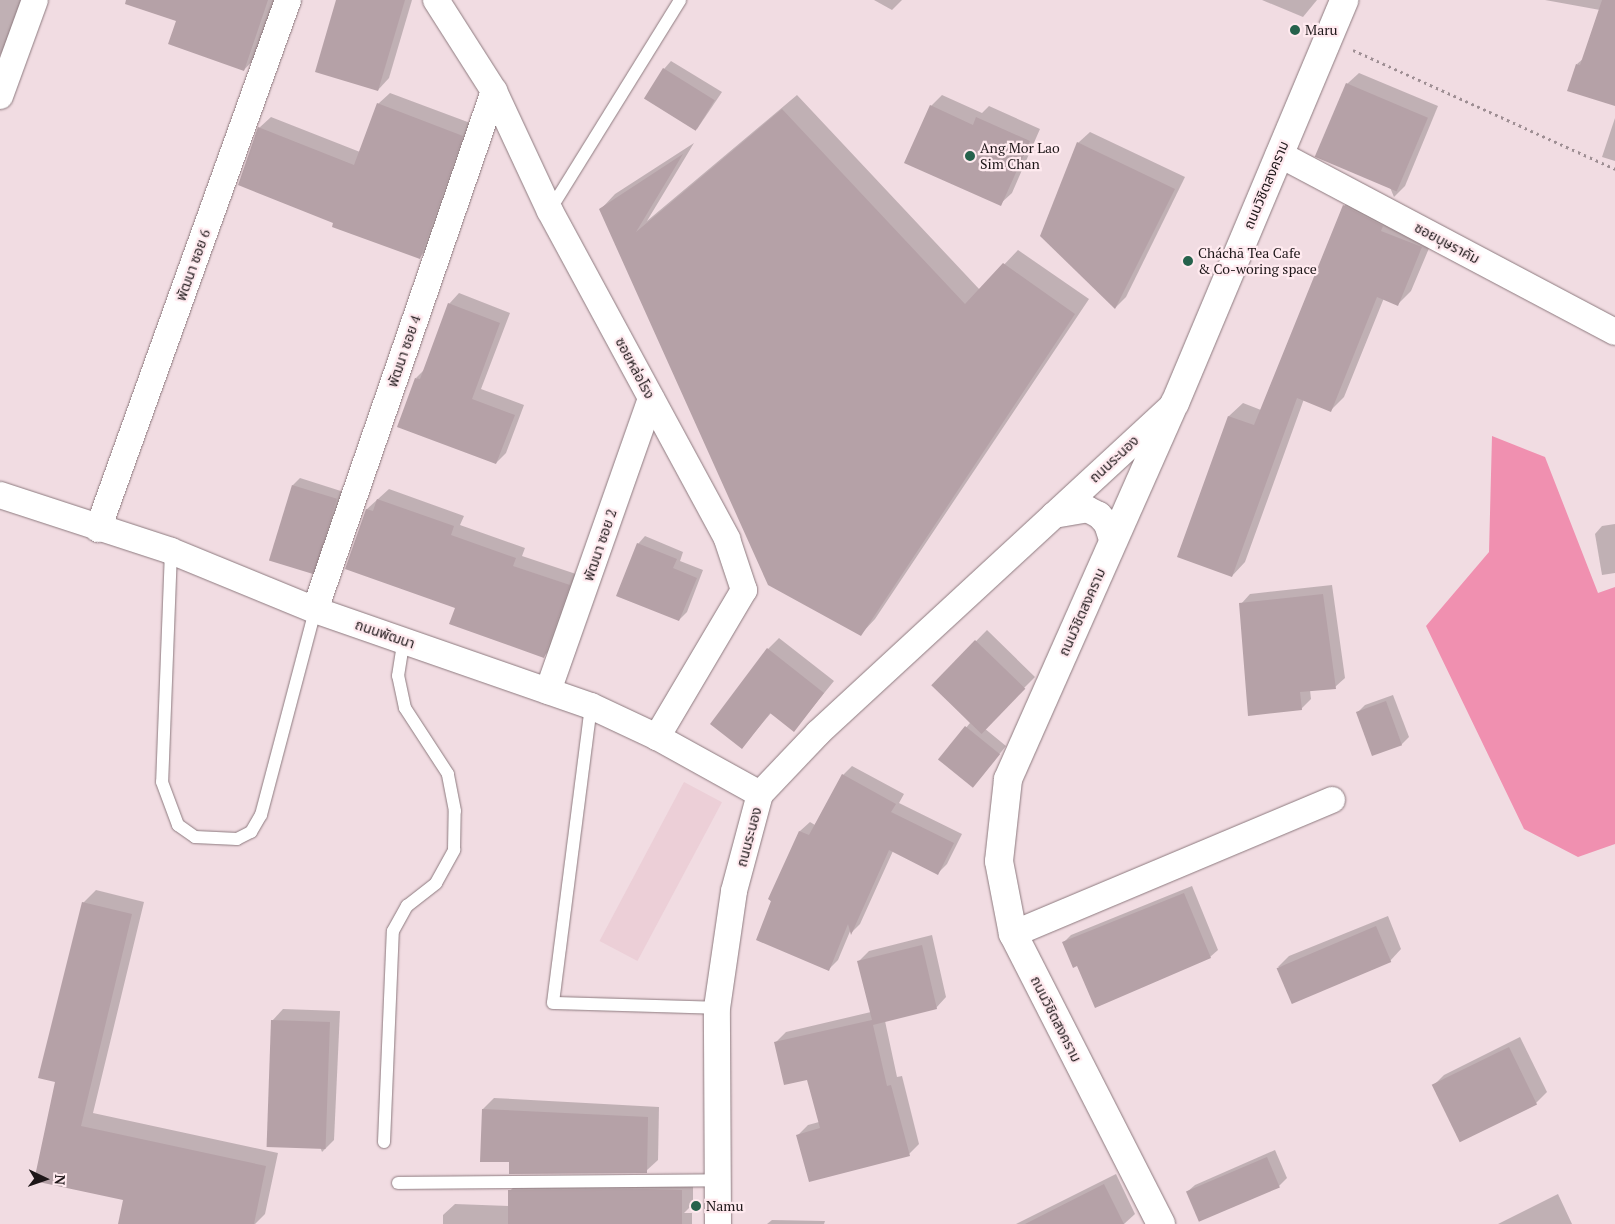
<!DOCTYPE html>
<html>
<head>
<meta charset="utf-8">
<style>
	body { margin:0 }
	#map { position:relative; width:1615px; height:1224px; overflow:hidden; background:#f1dce2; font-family:"PT Serif","Noto Sans Thai",serif }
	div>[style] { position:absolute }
	.built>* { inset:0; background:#eccfd7; transform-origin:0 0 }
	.green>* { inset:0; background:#f090b0 }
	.shadow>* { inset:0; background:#0003 }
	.building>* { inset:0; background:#b5a1a7; transform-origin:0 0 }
	.path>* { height:3px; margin-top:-1.5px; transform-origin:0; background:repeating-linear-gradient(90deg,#9e8e93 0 2.5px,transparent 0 6.5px) }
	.roads { filter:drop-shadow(0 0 1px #8d7a7f) drop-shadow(0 0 1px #8d7a7f) }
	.lane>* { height:12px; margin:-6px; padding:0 6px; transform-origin:6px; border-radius:6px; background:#fff }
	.street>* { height:26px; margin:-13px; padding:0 13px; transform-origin:13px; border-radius:13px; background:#fff }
	.secondary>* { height:28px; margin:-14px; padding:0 14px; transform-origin:14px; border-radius:14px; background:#fff }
	.dots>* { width:14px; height:14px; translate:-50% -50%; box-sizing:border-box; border:2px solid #ffeaef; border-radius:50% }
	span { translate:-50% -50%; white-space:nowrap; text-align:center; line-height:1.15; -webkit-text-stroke:4.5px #ffeaef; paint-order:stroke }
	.poi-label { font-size:14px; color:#1d1618 }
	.left { translate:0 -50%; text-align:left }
	.street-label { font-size:14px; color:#1d1618 }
	.north { position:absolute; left:20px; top:1154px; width:50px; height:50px; -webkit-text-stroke:4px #ffeaef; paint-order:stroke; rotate:93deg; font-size:14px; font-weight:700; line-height:20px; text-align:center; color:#1d1618 }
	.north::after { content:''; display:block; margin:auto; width:18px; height:22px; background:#1d1618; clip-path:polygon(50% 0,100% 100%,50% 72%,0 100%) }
</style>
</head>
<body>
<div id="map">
	<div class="built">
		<i style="left:684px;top:782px;width:43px;height:180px;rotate:28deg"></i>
	</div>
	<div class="green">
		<i style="clip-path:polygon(1492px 436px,1545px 457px,1598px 593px,1615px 587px,1615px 844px,1578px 857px,1524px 829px,1426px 626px,1489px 552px)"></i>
	</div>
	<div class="shadow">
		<i style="clip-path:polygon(0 0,25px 0,0 56px)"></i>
		<i style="clip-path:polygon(157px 0,275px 0,255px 58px,244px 70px,178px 21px)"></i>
		<i style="clip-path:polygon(339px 0,412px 0,389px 78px,378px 90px)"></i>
		<i style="clip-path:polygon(874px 0,902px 0,892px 10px)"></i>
		<i style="clip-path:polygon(1262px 0,1317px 0,1303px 17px)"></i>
		<i style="clip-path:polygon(1545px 0,1615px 0,1615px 105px,1577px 64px,1584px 58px,1600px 10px)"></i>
		<i style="clip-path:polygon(671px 61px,722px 92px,697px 129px,664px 69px)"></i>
		<i style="clip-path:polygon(1359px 73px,1438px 106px,1405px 186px,1394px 197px,1347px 84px)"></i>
		<i style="clip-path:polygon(390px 93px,473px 124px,431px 246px,420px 257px,335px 222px,259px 128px,271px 117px,360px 152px,378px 104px)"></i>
		<i style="clip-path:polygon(797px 95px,980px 290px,1018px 250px,1089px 299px,875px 619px,861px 634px,601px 209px,615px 194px,694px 143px,647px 221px)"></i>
		<i style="clip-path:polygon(942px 95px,982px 113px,989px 106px,1040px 129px,1012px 193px,1000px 204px,931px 106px)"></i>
		<i style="clip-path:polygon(1615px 118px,1615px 161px,1602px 157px)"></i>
		<i style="clip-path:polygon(1090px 132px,1185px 177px,1126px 297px,1115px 308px,1078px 143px)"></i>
		<i style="clip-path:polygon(1357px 192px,1435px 234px,1411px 291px,1398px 304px,1384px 298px,1344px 397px,1331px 410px,1304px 399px,1245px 562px,1232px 576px,1229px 416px,1243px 403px,1261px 410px,1344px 206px)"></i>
		<i style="clip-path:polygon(459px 293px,510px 313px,481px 389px,524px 405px,506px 453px,496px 463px,416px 378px,424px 370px,449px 304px)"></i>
		<i style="clip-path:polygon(300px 478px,344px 492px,318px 565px,310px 572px,293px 485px)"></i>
		<i style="clip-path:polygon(389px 489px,464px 516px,460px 525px,525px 548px,522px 556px,579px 575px,554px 646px,544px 656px,457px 607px,347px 568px,367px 509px)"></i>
		<i style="clip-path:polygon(1615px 524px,1615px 573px,1602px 575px,1595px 534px,1602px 526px)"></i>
		<i style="clip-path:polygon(645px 536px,683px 552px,680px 561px,703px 570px,687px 612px,679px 620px,638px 544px)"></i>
		<i style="clip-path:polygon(1332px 585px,1345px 678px,1335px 687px,1310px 690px,1311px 699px,1301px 709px,1241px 604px,1250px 594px)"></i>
		<i style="clip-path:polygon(987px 630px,1035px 677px,984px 728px,1006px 746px,980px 778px,940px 759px,970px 723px,933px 685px)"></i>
		<i style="clip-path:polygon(779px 638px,834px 681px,794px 730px,771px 713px,742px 747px,768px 649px)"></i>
		<i style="clip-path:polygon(1393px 695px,1409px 737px,1402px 744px,1374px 754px,1358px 712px,1365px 705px)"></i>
		<i style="clip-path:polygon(852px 766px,904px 794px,899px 803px,962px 834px,947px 864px,938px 873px,893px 851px,860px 924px,852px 932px,851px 929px,838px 960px,829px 969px,769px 899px,800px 831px,810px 822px,815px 825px,843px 775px)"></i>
		<i style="clip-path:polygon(1192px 886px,1218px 950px,1210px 957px,1078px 965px,1063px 943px,1071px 935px)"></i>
		<i style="clip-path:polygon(96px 890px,144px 902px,93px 1113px,278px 1153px,265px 1214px,255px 1224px,119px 1224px,125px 1199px,35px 1180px,56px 1082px,83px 903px)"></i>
		<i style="clip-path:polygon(1388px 916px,1401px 949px,1390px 961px,1278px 967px,1289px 956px)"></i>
		<i style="clip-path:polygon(932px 935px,946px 997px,936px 1008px,885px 1021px,897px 1077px,902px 1076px,919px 1144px,909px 1154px,798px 1135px,808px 1125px,819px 1122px,808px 1078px,776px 1042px,786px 1032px,871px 1012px,859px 961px,869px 951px)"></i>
		<i style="clip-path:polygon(283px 1009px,340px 1011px,334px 1140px,322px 1152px,272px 1021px)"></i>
		<i style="clip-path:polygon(1520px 1037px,1547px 1092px,1536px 1103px,1433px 1086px,1444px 1075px)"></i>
		<i style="clip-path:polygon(494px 1098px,659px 1107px,658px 1160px,646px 1171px,510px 1161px,483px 1109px)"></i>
		<i style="clip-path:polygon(1275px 1150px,1287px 1178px,1279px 1186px,1187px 1192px,1195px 1185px)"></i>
		<i style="clip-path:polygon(1116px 1174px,1135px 1214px,1124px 1224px,1016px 1224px)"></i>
		<i style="clip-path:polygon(521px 1179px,693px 1179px,693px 1204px,684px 1213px,692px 1213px,692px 1224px,443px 1224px,443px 1215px,455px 1204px,509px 1206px,510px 1191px)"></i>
		<i style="clip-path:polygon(1558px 1194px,1572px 1224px,1498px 1224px)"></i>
		<i style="clip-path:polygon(772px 1220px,825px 1221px,824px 1224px,767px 1224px)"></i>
	</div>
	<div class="building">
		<i style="clip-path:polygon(126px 0,268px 0,244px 71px,168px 44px,176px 21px,125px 4px)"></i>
		<i style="clip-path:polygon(336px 0,405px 0,378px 91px,315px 72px)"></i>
		<i style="clip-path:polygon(1602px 0,1615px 0,1615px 106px,1567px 91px,1576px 64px,1580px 65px)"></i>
		<i style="left:663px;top:68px;width:61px;height:36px;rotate:32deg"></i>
		<i style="left:1346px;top:83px;width:89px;height:80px;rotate:23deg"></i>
		<i style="clip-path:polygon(377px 103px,463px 136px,420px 259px,332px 227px,333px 223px,238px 185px,258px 127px,354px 165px)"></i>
		<i style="clip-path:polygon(930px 105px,973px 125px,976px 117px,1030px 141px,1001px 206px,904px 163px)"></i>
		<i style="clip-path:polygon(782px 109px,965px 304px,1003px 263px,1075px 314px,861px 636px,768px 585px,599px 209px,683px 154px,636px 232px)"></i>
		<i style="clip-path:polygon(1077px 142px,1175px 189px,1115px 309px,1040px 236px)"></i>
		<i style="clip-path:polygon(1343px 205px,1383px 226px,1381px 231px,1422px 247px,1398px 306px,1377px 297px,1331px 412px,1297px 398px,1232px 577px,1177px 557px,1228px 416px,1254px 425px)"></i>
		<i style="clip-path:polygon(448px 303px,500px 323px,472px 399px,515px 415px,496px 464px,397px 427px,415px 378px,420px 379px)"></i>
		<i style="left:292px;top:485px;width:47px;height:79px;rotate:17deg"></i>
		<i style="clip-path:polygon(377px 499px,454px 526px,451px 535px,516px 558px,513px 566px,570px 585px,544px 658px,449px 624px,455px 608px,345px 569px,366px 509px,373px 511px)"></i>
		<i style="clip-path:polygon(637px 543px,677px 559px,673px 568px,697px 578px,679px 621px,616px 596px)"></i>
		<i style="clip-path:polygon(1323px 594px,1336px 689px,1300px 692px,1302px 710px,1248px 716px,1239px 603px)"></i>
		<i style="left:975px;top:640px;width:70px;height:63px;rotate:44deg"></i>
		<i style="clip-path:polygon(767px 648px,824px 693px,794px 732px,770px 713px,742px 749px,710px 724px)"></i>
		<i style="left:1386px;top:701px;width:47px;height:32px;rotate:70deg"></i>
		<i style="left:965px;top:726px;width:45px;height:43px;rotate:39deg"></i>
		<i style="clip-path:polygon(842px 774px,896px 804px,891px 812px,954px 843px,938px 875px,889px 850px,851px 935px,848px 924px,829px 971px,756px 940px,771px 901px,768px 899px,799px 831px,809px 835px)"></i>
		<i style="clip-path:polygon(1184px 893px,1211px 958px,1095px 1008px,1077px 966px,1073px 968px,1062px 942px)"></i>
		<i style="clip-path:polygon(82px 902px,132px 914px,81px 1126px,266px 1166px,254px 1224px,118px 1224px,123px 1200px,34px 1181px,55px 1082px,38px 1078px)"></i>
		<i style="left:1376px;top:926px;width:39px;height:108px;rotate:67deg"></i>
		<i style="clip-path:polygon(922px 945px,937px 1009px,873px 1025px,887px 1086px,891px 1085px,910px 1156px,809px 1182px,796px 1135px,820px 1128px,807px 1080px,784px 1085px,774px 1042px,872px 1020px,857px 961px)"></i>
		<i style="left:271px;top:1020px;width:59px;height:127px;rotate:2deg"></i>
		<i style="left:1509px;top:1047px;width:64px;height:86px;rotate:64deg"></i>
		<i style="clip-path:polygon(482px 1109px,648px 1117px,647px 1173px,509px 1174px,509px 1162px,480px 1162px)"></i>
		<i style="left:1267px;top:1157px;width:33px;height:88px;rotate:67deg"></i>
		<i style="clip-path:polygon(1104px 1184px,1124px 1224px,1025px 1224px)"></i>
		<i style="clip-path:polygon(646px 1189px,682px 1190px,682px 1224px,508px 1224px,508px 1190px)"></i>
	</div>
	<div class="path">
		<i style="left:1353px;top:50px;width:288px;rotate:24.4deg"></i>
	</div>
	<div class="roads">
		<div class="lane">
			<i style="left:550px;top:210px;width:247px;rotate:-58.2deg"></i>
			<i style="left:171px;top:551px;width:231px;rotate:92.2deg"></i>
			<i style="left:162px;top:782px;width:46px;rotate:69.6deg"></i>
			<i style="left:178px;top:825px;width:21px;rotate:35deg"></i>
			<i style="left:195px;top:837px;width:42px;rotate:2.7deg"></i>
			<i style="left:237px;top:839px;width:16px;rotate:-27deg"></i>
			<i style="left:251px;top:832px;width:20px;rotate:-60deg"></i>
			<i style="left:261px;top:815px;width:212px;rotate:-75.2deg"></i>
			<i style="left:591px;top:706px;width:299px;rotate:97.3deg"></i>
			<i style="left:553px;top:1003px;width:164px;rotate:1.7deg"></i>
			<i style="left:384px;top:1142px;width:211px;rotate:-87.6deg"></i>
			<i style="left:393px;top:931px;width:29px;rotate:-61deg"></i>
			<i style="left:407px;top:906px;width:37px;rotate:-38deg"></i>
			<i style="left:436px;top:883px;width:38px;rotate:-61deg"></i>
			<i style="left:454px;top:850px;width:39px;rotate:-89deg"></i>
			<i style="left:455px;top:811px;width:38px;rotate:-101deg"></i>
			<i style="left:448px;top:774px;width:79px;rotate:-123.1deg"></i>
			<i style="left:405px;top:708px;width:33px;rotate:-102deg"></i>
			<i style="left:398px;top:676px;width:36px;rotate:-81deg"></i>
			<i style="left:398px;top:1183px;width:320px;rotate:-0.5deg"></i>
		</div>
		<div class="street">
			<i style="left:436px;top:0;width:108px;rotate:57.5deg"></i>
			<i style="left:494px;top:91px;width:132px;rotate:65deg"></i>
			<i style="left:550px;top:211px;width:373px;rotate:61.6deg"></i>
			<i style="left:727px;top:539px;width:54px;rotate:71.6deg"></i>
			<i style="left:744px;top:590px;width:171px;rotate:120.6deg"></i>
			<i style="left:0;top:96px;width:102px;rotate:-70deg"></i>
			<i style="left:1279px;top:154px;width:380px;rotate:27.9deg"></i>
			<i style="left:0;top:495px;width:180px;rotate:18.1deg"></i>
			<i style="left:171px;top:551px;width:156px;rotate:22.3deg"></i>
			<i style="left:315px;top:610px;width:292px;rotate:19.2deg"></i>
			<i style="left:591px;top:706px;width:73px;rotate:25.2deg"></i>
			<i style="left:657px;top:737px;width:118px;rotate:29deg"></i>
			<i style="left:1054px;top:515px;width:34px;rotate:-10deg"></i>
			<i style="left:1087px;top:509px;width:13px;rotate:27deg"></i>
			<i style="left:1099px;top:515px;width:12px;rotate:48deg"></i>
			<i style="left:1107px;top:524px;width:19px;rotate:72deg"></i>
			<i style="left:98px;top:529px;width:562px;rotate:-70.24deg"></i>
			<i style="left:315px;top:610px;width:549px;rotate:-70.97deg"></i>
			<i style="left:548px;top:691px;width:310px;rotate:-70.6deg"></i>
			<i style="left:1013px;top:934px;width:346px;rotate:-22.8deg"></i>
			<i style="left:718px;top:1224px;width:216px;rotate:-90.3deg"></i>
			<i style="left:717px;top:1008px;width:118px;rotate:-81.7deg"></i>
			<i style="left:734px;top:891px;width:100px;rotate:-75deg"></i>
			<i style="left:760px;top:794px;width:84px;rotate:-46.4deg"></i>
			<i style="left:818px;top:733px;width:486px;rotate:-42.7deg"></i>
		</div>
		<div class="secondary">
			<i style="left:1161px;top:1224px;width:326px;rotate:-117deg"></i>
			<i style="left:1013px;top:934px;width:74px;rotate:-100.9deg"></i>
			<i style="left:999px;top:861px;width:82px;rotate:-83.7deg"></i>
			<i style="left:1008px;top:779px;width:411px;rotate:-66.1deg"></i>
			<i style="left:1175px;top:403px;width:437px;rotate:-67.2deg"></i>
		</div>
	</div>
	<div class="dots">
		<i style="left:1295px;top:30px;background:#26624c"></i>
		<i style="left:970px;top:156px;background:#26624c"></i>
		<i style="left:1188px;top:261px;background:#26624c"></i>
		<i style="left:696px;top:1206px;background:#26624c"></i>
	</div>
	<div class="poi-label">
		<span class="left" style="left:1305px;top:30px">Maru</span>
		<span class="left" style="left:980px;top:156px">Ang Mor Lao<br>Sim Chan</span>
		<span class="left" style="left:1198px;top:261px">Cháchā Tea Cafe<br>&amp; Co-woring space</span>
		<span class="left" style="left:706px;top:1206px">Namu</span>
	</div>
	<div class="street-label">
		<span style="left:1266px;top:185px;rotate:-67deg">ถนนวิชิตสงคราม</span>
		<span style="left:1447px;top:243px;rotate:28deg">ซอยบุษราคัม</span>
		<span style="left:193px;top:265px;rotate:-70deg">พัฒนา ซอย 6</span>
		<span style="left:404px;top:351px;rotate:-71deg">พัฒนา ซอย 4</span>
		<span style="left:635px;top:368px;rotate:62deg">ซอยหล่อโรง</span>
		<span style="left:1114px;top:459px;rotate:-43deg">ถนนระนอง</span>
		<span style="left:600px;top:545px;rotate:-71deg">พัฒนา ซอย 2</span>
		<span style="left:1082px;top:612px;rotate:-66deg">ถนนวิชิตสงคราม</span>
		<span style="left:385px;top:634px;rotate:19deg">ถนนพัฒนา</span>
		<span style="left:749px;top:837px;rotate:-75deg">ถนนระนอง</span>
		<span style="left:1056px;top:1019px;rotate:63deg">ถนนวิชิตสงคราม</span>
	</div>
	<div class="north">N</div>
</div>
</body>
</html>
